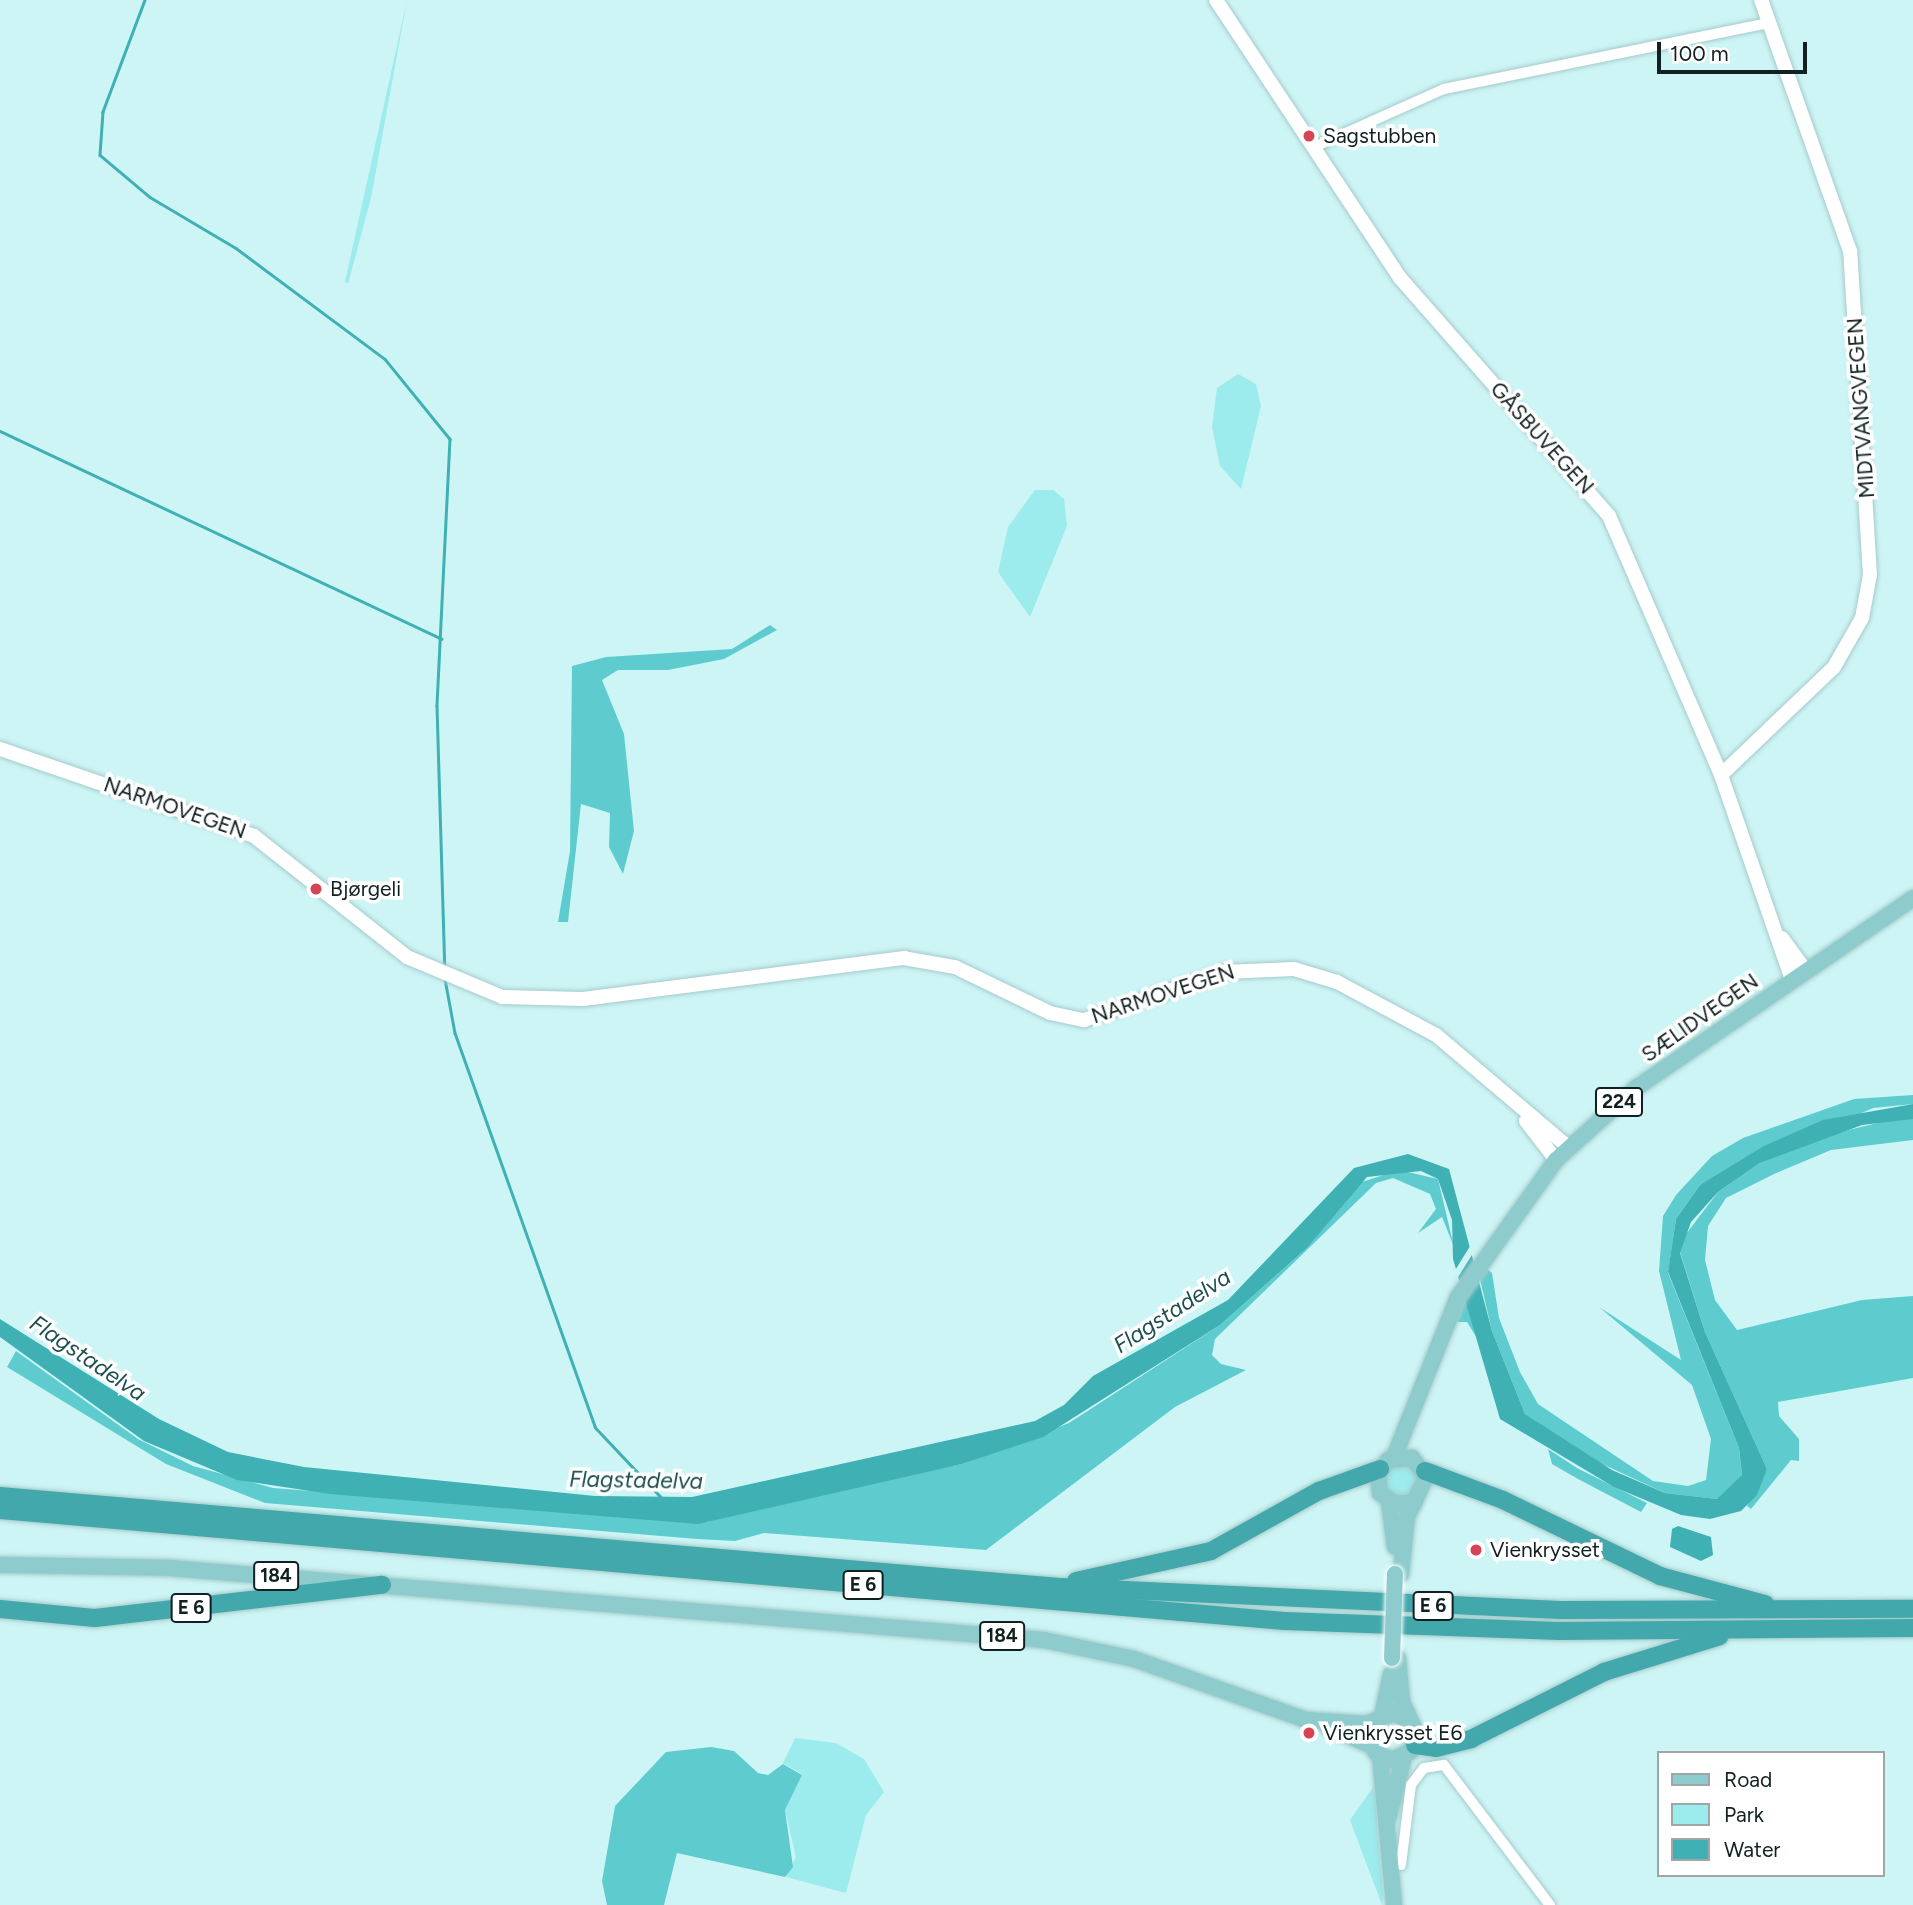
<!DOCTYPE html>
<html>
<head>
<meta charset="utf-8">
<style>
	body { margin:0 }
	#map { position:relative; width:1913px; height:1905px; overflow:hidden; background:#cef5f5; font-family:Figtree,sans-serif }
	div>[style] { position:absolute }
	.green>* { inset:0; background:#9cebed }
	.round { border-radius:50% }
	.forest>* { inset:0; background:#5ecccf }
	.water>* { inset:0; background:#3fb1b4 }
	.pier>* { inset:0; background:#cef5f5 }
	.stream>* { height:2.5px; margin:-1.25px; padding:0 1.25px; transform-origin:1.25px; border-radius:1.25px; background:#3fb1b4 }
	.roads { filter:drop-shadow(0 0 2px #a5cbcb) drop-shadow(0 0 2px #a5cbcb) }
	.street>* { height:10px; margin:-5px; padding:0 5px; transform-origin:5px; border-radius:5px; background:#fff }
	.secondary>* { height:14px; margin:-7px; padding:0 7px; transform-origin:7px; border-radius:7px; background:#fff }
	.primary>* { height:16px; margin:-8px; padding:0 8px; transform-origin:8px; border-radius:8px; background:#8ecbcd }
	.highway>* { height:18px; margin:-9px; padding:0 9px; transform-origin:9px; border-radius:9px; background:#42a8ab }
	.bridges { filter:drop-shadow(0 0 2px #fff) drop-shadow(0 0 2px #fff) }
	.primary-bridge>* { height:16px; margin:-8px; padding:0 8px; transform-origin:8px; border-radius:8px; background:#8ecbcd }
	.dots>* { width:19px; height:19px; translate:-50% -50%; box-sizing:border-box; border:4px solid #fff; border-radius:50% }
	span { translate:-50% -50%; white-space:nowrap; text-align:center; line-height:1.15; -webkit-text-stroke:7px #fff; paint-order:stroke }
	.shield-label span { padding:2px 5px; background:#fff; border:2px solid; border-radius:5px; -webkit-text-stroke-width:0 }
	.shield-label { font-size:19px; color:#112020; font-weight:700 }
	.poi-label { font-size:21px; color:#112020 }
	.left { translate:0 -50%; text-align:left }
	.street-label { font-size:21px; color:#112020 }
	.water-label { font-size:23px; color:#1e4f50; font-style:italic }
	.legend { position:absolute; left:1657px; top:1751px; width:228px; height:126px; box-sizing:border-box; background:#fff; border:2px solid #a0a6a6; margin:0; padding:9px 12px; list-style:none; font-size:21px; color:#112020 }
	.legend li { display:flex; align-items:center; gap:14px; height:35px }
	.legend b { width:35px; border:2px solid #a0a6a6 }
	.scale { position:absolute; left:1657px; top:42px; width:150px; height:32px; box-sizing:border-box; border:4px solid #112020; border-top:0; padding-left:9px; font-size:21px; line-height:24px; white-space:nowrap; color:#112020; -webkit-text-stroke:5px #fff; paint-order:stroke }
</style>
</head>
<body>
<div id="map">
	<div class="green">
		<i style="clip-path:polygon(407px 0,371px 198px,348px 284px,345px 282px)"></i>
		<i style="clip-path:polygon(1238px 374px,1256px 384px,1261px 406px,1241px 489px,1220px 466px,1212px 427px,1217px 388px)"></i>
		<i style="clip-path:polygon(1035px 490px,1053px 490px,1064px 499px,1067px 526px,1030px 617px,998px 572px,1008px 527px)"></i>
		<i class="round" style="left:1385px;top:1465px;width:32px;height:32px"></i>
		<i style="clip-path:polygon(795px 1738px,836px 1743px,864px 1759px,884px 1792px,866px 1815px,846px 1893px,786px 1877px,796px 1857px,785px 1810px,802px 1774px,783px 1763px)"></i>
		<i style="clip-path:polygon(1374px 1786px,1383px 1895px,1382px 1905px,1350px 1820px)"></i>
	</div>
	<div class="forest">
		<i style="clip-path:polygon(770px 625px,777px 630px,724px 659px,668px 670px,618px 670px,602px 680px,624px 734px,634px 831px,623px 874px,609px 847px,610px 813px,581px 804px,568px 922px,558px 922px,570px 851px,572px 666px,606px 657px,732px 649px)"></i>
		<i style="clip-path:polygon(1913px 1095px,1913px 1104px,1873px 1108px,1700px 1185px,1676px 1219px,1668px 1273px,1739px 1448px,1742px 1475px,1732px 1490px,1717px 1499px,1665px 1493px,1585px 1456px,1525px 1414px,1492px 1331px,1479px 1275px,1484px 1266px,1492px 1273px,1499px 1318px,1520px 1372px,1538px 1404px,1653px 1481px,1688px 1486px,1706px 1480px,1711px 1439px,1692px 1385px,1599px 1307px,1681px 1360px,1659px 1271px,1663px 1216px,1676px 1195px,1712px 1156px,1743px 1138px,1854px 1099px)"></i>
		<i style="clip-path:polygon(1898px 1118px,1913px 1119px,1913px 1140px,1831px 1150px,1774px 1174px,1726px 1198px,1708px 1226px,1705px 1260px,1715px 1300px,1737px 1330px,1862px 1300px,1913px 1296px,1913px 1378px,1778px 1402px,1779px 1416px,1799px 1439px,1799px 1461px,1791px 1460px,1751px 1509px,1747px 1506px,1767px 1469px,1705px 1332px,1680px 1252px,1683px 1238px,1718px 1192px,1760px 1163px,1828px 1135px)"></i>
		<i style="clip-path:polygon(1399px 1170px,1438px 1179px,1454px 1247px,1442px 1217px,1418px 1233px,1436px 1209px,1430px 1194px,1393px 1178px,1376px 1183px,1215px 1339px,1212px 1355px,1221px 1364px,1246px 1370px,1175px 1407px,986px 1550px,764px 1533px,735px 1541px,697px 1539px,265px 1503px,166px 1464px,7px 1367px,16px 1351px,138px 1439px,193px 1466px,273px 1488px,707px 1522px,777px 1501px,962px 1464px,1069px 1423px,1220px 1325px,1308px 1247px,1362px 1182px)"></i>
		<i style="clip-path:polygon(1467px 1296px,1472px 1313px,1477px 1338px,1467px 1322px,1457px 1322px)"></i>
		<i style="clip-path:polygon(1548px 1449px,1577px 1468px,1647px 1503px,1641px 1512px,1578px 1479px,1552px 1464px)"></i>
		<i style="clip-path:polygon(711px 1747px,734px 1751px,758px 1773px,768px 1775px,783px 1764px,802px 1775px,785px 1810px,793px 1867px,785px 1877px,677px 1853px,664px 1905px,607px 1905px,602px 1881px,615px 1806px,666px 1752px)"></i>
	</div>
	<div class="water">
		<i style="clip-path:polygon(1913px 1104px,1913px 1119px,1862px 1125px,1760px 1163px,1718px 1192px,1691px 1222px,1680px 1253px,1705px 1332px,1767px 1469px,1757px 1495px,1741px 1511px,1710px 1519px,1681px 1515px,1614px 1487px,1500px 1419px,1453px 1259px,1452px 1220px,1438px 1179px,1421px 1171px,1367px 1177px,1308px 1247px,1220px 1325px,1043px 1437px,962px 1464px,698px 1524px,330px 1494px,237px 1480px,144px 1441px,0 1337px,0 1319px,159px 1419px,228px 1452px,304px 1467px,595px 1496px,692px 1497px,1035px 1421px,1064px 1405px,1093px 1376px,1228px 1300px,1354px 1168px,1408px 1154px,1449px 1169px,1492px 1331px,1525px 1414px,1612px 1470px,1665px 1493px,1717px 1499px,1742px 1475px,1739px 1448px,1668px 1272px,1676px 1219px,1700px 1185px,1764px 1146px,1823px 1120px)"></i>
		<i style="clip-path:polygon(1678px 1526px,1711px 1537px,1713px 1555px,1701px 1561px,1670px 1547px,1672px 1529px)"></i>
	</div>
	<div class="pier">
		<i style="clip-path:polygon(1472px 1243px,1475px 1250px,1457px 1279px,1454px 1272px)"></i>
	</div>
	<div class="stream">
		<i style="left:145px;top:0;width:120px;rotate:110.6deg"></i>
		<i style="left:103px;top:112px;width:43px;rotate:94deg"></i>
		<i style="left:100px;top:155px;width:65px;rotate:40deg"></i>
		<i style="left:150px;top:197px;width:100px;rotate:30.7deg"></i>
		<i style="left:236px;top:248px;width:186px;rotate:36.7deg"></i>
		<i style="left:385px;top:359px;width:103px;rotate:50.9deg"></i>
		<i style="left:450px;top:439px;width:267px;rotate:92.8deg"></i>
		<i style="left:437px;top:706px;width:263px;rotate:88.3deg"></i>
		<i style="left:0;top:431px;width:488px;rotate:25.2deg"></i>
		<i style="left:445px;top:979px;width:55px;rotate:79.5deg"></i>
		<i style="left:455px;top:1033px;width:418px;rotate:70.4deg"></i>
		<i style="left:595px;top:1427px;width:98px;rotate:46.7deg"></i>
	</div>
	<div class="roads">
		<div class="street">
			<i style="left:1312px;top:148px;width:145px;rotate:-24.1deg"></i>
			<i style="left:1444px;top:89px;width:331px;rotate:-11.5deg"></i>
			<i style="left:1401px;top:1865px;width:81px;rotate:-82.9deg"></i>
			<i style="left:1411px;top:1785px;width:21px;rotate:-53deg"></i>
			<i style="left:1424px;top:1768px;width:20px;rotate:-9deg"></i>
			<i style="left:1444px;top:1765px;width:176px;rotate:52.9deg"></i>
		</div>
		<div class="secondary">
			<i style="left:1216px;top:0;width:333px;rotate:56.5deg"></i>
			<i style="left:1400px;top:278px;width:317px;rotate:48.7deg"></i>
			<i style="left:1609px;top:516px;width:282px;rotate:66.6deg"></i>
			<i style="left:1721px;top:775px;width:217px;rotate:70.9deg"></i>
			<i style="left:0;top:749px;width:268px;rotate:18.9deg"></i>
			<i style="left:254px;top:836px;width:195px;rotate:38.3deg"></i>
			<i style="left:407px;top:957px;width:103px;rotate:22.8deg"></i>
			<i style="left:502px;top:997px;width:81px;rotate:1.4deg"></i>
			<i style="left:583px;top:999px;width:324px;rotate:-7.3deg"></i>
			<i style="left:904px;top:958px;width:52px;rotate:10deg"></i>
			<i style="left:955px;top:967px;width:106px;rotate:25.8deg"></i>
			<i style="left:1050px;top:1013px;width:35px;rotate:12deg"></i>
			<i style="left:1084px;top:1020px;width:148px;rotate:-18.9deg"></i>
			<i style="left:1224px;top:972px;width:70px;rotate:-2.5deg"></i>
			<i style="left:1294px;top:969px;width:45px;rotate:16.8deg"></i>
			<i style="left:1337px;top:982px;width:112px;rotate:28.2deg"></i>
			<i style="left:1436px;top:1035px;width:173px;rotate:40.3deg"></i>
			<i style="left:1721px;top:775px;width:156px;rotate:-43.7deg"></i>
			<i style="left:1834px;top:667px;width:56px;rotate:-60.3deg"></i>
			<i style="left:1862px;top:618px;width:44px;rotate:-79.5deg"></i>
			<i style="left:1870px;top:575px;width:325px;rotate:-93.5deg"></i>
			<i style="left:1850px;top:251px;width:266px;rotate:-109.5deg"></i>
			<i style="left:1782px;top:938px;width:41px;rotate:54deg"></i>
			<i style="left:1526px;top:1121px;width:49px;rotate:52.4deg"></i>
		</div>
		<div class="primary">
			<i style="left:1394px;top:1457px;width:172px;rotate:-68.2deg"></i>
			<i style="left:1458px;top:1297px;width:168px;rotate:-54.4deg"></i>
			<i style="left:1556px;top:1160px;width:108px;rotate:-42deg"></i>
			<i style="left:1636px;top:1088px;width:336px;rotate:-34.4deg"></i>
			<i style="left:1389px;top:1502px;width:45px;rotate:82.4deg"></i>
			<i style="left:0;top:1565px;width:170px;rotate:1deg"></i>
			<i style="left:170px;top:1568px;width:877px;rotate:4.71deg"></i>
			<i style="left:1044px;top:1640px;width:92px;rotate:11.9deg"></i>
			<i style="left:1134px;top:1659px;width:182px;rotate:19.5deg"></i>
			<i style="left:1306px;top:1720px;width:60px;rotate:3.8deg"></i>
			<i style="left:1366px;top:1724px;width:30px;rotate:-21deg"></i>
			<i style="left:1394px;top:1713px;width:18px;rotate:27deg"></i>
			<i style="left:1401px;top:1574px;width:57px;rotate:-84deg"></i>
			<i style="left:1407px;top:1517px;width:44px;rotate:-64.6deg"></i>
			<i style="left:1426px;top:1477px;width:24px;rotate:-126deg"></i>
			<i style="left:1412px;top:1458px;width:24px;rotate:175deg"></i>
			<i style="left:1388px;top:1460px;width:18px;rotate:124deg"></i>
			<i style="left:1378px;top:1475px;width:18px;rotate:84deg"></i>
			<i style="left:1380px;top:1493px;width:19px;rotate:36deg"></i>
			<i style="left:1395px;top:1504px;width:20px;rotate:-6deg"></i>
			<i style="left:1382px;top:1716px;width:43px;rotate:-77.9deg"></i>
			<i style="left:1376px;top:1721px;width:20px;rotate:108deg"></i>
			<i style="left:1370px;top:1740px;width:14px;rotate:65deg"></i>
			<i style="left:1376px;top:1753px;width:17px;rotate:24deg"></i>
			<i style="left:1392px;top:1760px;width:21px;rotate:-25deg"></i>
			<i style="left:1411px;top:1751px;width:20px;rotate:-75deg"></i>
			<i style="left:1416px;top:1732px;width:33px;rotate:-115deg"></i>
			<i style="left:1402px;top:1702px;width:44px;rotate:-95.2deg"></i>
			<i style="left:1327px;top:1726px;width:49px;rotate:24deg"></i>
			<i style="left:1380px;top:1756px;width:150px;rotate:84.6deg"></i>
			<i style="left:1388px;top:1819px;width:64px;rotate:-75.5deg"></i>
		</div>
		<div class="highway">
			<i style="left:1425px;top:1471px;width:83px;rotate:20.4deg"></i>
			<i style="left:1503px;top:1500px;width:174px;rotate:25.8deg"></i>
			<i style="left:1660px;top:1576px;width:109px;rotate:14.9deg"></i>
			<i style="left:0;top:1496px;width:1064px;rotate:4.91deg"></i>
			<i style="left:1060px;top:1587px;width:501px;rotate:2.63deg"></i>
			<i style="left:1560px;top:1610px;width:353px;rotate:-0.2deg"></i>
			<i style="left:0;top:1510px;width:1289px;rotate:4.94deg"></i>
			<i style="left:1284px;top:1621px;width:275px;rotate:2.1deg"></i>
			<i style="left:1559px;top:1631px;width:354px;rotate:-0.5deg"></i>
			<i style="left:1076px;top:1581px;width:138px;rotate:-12.5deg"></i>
			<i style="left:1211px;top:1551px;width:124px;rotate:-29.1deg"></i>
			<i style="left:1319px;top:1491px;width:65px;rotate:-19.8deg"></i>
			<i style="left:0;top:1609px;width:95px;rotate:5.4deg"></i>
			<i style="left:95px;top:1618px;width:289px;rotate:-6.6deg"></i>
			<i style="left:1415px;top:1745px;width:21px;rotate:8deg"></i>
			<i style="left:1436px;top:1748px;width:36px;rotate:-14deg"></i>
			<i style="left:1471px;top:1739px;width:149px;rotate:-26.7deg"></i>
			<i style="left:1604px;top:1672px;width:121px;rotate:-17.2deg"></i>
		</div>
	</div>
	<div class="bridges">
		<div class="primary-bridge">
			<i style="left:1392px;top:1658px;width:84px;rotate:-88deg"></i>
		</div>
	</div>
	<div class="dots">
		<i style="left:1309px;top:136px;background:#d44455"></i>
		<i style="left:316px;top:889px;background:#d44455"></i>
		<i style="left:1476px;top:1550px;background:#d44455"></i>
		<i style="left:1309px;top:1733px;background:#d44455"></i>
	</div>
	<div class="shield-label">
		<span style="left:1619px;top:1102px">224</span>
		<span style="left:276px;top:1576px">184</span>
		<span style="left:863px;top:1585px">E 6</span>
		<span style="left:1433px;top:1606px">E 6</span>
		<span style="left:191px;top:1608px">E 6</span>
		<span style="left:1002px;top:1636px">184</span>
	</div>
	<div class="poi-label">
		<span class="left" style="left:1323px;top:136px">Sagstubben</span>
		<span class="left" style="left:330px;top:889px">Bjørgeli</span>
		<span class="left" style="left:1490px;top:1550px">Vienkrysset</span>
		<span class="left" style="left:1323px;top:1733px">Vienkrysset E6</span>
	</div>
	<div class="street-label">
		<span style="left:1861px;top:408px;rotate:-94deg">MIDTVANGVEGEN</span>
		<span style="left:1542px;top:438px;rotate:48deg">GÅSBUVEGEN</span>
		<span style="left:175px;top:808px;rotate:19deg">NARMOVEGEN</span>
		<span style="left:1163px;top:994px;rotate:-18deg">NARMOVEGEN</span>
		<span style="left:1700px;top:1018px;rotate:-35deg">SÆLIDVEGEN</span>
	</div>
	<div class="water-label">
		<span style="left:1172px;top:1311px;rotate:-33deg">Flagstadelva</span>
		<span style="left:88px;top:1358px;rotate:34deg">Flagstadelva</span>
		<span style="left:636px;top:1480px;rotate:1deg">Flagstadelva</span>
	</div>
	<ul class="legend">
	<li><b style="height:9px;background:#8ecbcd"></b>Road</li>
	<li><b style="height:19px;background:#9cebed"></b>Park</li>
	<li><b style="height:19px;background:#3fb1b4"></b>Water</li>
	</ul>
	<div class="scale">100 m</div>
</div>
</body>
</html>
